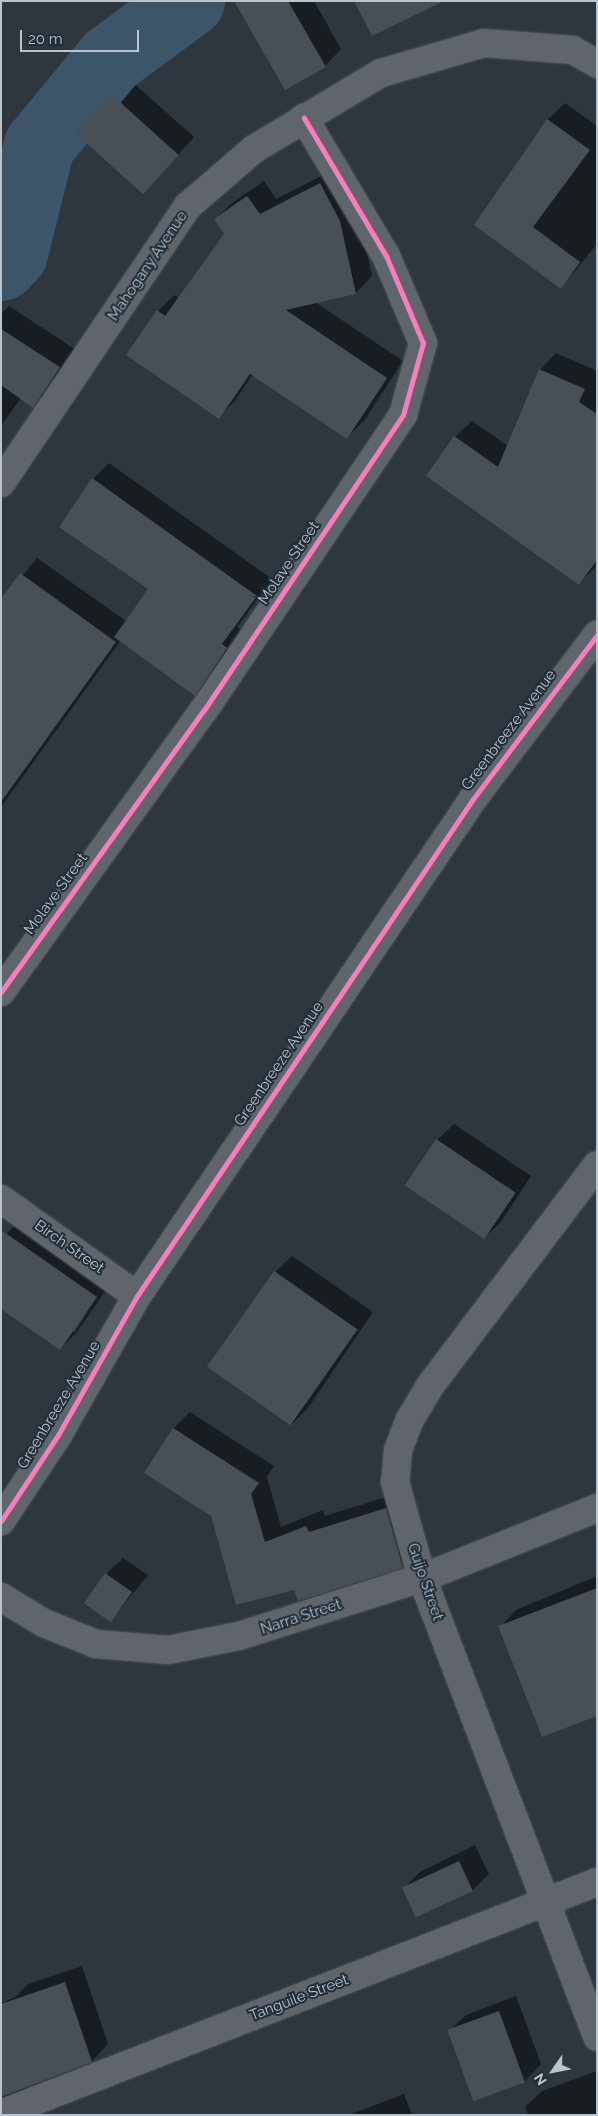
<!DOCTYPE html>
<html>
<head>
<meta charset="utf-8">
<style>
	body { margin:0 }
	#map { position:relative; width:598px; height:2116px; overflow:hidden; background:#2e373e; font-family:Raleway,sans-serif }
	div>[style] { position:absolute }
	.shadow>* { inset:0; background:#0007 }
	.river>* { height:71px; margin:-35.5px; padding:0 35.5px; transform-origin:35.5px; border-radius:35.5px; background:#3d5569 }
	.building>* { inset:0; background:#484f55; transform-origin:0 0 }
	.roads { filter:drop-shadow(0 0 1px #4d5358) drop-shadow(0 0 1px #4d5358) }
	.minor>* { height:28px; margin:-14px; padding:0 14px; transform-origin:14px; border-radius:14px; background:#5f656b }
	.tertiary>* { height:28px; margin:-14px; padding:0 14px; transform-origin:14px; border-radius:14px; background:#5f656b }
	.cycleway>* { height:5px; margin:-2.5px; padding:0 2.5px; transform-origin:2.5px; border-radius:2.5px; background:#fd7abc }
	span { translate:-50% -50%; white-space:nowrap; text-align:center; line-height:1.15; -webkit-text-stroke:4px #212e39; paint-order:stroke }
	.street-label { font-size:15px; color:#bac4cd }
	.frame { position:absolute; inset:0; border:2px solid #bac4cd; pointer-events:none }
	.north { position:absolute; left:528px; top:2046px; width:50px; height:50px; -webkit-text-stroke:4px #212e39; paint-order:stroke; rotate:237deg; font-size:14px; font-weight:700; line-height:20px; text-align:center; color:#bac4cd }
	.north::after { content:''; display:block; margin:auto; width:18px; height:22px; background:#bac4cd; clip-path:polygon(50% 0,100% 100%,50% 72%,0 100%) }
	.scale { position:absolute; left:20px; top:30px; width:119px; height:22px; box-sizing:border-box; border:2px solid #bac4cd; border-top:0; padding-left:6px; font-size:15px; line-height:18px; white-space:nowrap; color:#bac4cd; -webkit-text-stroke:4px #212e39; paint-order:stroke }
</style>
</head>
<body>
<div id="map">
	<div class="shadow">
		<i style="clip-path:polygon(250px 1px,314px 1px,341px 49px,325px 66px)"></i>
		<i style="clip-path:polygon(129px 79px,194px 137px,159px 176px,77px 134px)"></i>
		<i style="clip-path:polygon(565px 103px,597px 126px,597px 244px,561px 288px,475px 225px,548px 119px)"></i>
		<i style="clip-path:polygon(337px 168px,356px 204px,372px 276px,356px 293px,315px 302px,403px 361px,364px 421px,347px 437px,253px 374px,235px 401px,219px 417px,158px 311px,174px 295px,179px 298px,225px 234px,215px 219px,232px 203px,264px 181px,276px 199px)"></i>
		<i style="clip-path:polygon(9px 306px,76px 350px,49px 390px,33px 406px,21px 398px,1px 426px,1px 314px)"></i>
		<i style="clip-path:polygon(556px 353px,597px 371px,597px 565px,579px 584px,455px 437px,472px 421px,508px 446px,540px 370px)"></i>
		<i style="clip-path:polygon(109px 463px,272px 579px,237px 627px,243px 631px,211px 678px,195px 694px,121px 640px,1px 807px,1px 601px,37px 558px,126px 621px,149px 589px,93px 479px)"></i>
		<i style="clip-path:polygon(454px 1124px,531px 1176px,501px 1222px,484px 1238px,437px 1140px)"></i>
		<i style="clip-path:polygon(evenodd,22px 1217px,113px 1280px,77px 1332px,60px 1349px,1px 1240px,22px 1217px,100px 1291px,75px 1332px,72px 1332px,100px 1291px)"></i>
		<i style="clip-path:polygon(292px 1256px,373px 1312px,308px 1408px,292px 1424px,275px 1272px)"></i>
		<i style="clip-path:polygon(190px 1412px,274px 1466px,267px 1477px,281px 1527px,323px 1510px,325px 1516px,402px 1492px,419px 1550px,402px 1567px,294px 1589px,212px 1515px,146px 1473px,174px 1428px)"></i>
		<i style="clip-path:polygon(123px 1558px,148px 1575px,111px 1620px,106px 1574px)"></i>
		<i style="clip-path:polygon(597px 1576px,597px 1713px,500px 1627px,516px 1610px)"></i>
		<i style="clip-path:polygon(475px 1845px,489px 1874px,473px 1890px,404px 1888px,420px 1872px)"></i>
		<i style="clip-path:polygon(82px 1966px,108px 2044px,92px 2061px,1px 2098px,1px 2003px,16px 1997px,28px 1984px)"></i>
		<i style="clip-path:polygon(516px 1996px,541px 2064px,525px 2081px,475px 2100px,449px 2031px,466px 2015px)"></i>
		<i style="clip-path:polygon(597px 2071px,597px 2115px,528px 2115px,525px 2107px,542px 2091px)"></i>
		<i style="clip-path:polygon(404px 2094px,412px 2115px,349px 2115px)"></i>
	</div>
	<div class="river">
		<i style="left:1px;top:265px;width:16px;rotate:-47deg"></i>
		<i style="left:12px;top:253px;width:111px;rotate:-76deg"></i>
		<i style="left:39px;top:145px;width:112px;rotate:-50.5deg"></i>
		<i style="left:110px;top:59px;width:98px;rotate:-36.3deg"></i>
	</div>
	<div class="building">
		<i style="clip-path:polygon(234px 1px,288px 1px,326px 67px,285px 90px)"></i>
		<i style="clip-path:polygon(354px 1px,444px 1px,372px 36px)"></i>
		<i style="left:111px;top:94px;width:91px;height:53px;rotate:42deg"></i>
		<i style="clip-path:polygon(547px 119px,590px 150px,533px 227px,580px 262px,561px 289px,474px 225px)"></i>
		<i style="clip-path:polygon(320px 183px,340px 221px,356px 294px,286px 310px,387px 378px,347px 439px,250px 374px,219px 419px,126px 355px,157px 310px,165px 316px,224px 234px,214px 219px,247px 196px,260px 214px)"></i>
		<i style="clip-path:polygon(1px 329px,60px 367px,33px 408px,1px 385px)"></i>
		<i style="clip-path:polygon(539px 369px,585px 389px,579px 402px,597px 414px,597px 560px,579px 585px,426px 476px,454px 436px,498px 467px)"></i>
		<i style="clip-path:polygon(92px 478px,257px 596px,222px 644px,227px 648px,195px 696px,114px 637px,148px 589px,59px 527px)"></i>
		<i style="clip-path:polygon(20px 573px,116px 642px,1px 802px,1px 599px)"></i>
		<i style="left:436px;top:1139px;width:96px;height:56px;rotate:34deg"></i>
		<i style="clip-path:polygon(1px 1230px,97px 1297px,60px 1350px,1px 1309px)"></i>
		<i style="left:274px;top:1271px;width:102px;height:117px;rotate:35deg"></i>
		<i style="clip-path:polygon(173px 1428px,259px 1483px,251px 1494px,265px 1542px,306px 1526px,309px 1532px,386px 1508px,403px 1568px,298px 1601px,294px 1590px,236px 1605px,211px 1516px,144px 1473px)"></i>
		<i style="left:105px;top:1573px;width:33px;height:37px;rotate:35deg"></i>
		<i style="clip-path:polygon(597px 1588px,597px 1716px,542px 1737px,498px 1626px)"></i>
		<i style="left:459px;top:1861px;width:33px;height:63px;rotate:65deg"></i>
		<i style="clip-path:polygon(65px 1982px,92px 2062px,1px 2097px,1px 2004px)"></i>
		<i style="left:499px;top:2011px;width:76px;height:55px;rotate:70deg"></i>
	</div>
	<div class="roads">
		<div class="minor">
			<i style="left:1px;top:483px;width:334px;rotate:-56deg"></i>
			<i style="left:188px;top:206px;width:87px;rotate:-40.8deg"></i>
			<i style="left:254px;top:149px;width:148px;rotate:-30.9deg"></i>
			<i style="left:381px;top:73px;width:107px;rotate:-16.2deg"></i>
			<i style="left:484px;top:43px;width:89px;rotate:4.5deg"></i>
			<i style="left:573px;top:50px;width:28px;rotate:30deg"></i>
			<i style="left:1px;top:992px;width:347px;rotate:-54.3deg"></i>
			<i style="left:204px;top:710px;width:356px;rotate:-56deg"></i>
			<i style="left:403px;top:415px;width:75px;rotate:-74.5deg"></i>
			<i style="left:423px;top:343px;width:95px;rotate:-113deg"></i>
			<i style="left:386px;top:256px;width:161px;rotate:-120.7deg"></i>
			<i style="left:597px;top:1165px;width:277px;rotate:127.1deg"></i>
			<i style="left:430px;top:1386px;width:39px;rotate:121deg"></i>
			<i style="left:410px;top:1419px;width:33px;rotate:111deg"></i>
			<i style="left:398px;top:1450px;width:32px;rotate:95deg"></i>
			<i style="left:395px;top:1482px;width:100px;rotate:74.3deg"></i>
			<i style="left:422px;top:1578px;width:491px;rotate:69.1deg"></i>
			<i style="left:1px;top:1199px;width:167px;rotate:35.5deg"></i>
			<i style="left:1px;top:1597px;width:50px;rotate:31.2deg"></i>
			<i style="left:44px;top:1623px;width:56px;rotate:22deg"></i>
			<i style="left:96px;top:1644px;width:72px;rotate:4.8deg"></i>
			<i style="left:168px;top:1650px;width:72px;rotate:-11.2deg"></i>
			<i style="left:239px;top:1636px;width:192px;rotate:-17.6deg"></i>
			<i style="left:422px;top:1578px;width:188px;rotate:-21.8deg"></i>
			<i style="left:1px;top:2114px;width:640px;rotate:-21.27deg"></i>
		</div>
		<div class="tertiary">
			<i style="left:1px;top:1521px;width:103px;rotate:-56.5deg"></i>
			<i style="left:58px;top:1435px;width:160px;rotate:-60.4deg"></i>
			<i style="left:137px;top:1296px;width:600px;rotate:-55.94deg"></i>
			<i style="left:473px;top:799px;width:206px;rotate:-52.9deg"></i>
		</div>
	</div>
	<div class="cycleway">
		<i style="left:1px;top:992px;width:347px;rotate:-54.3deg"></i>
		<i style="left:204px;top:710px;width:356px;rotate:-56deg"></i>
		<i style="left:403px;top:415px;width:75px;rotate:-74.5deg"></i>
		<i style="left:423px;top:343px;width:95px;rotate:-113deg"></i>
		<i style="left:386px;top:256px;width:161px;rotate:-120.7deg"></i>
		<i style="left:1px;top:1521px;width:103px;rotate:-56.5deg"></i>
		<i style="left:58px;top:1435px;width:160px;rotate:-60.4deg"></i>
		<i style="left:137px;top:1296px;width:600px;rotate:-55.94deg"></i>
		<i style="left:473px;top:799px;width:206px;rotate:-52.9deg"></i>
	</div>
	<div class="street-label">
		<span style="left:148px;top:266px;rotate:-56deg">Mahogany Avenue</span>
		<span style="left:289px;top:563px;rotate:-56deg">Molave Street</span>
		<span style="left:509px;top:730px;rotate:-53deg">Greenbreeze Avenue</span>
		<span style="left:56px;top:894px;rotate:-54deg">Molave Street</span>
		<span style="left:279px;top:1064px;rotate:-56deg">Greenbreeze Avenue</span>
		<span style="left:69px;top:1247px;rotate:35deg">Birch Street</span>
		<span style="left:59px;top:1405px;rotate:-59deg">Greenbreeze Avenue</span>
		<span style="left:425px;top:1582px;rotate:71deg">Guijo Street</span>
		<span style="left:301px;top:1617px;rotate:-18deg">Narra Street</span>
		<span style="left:299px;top:1998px;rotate:-21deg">Tanguile Street</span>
	</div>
	<div class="frame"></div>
	<div class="north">N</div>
	<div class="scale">20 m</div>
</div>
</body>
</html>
